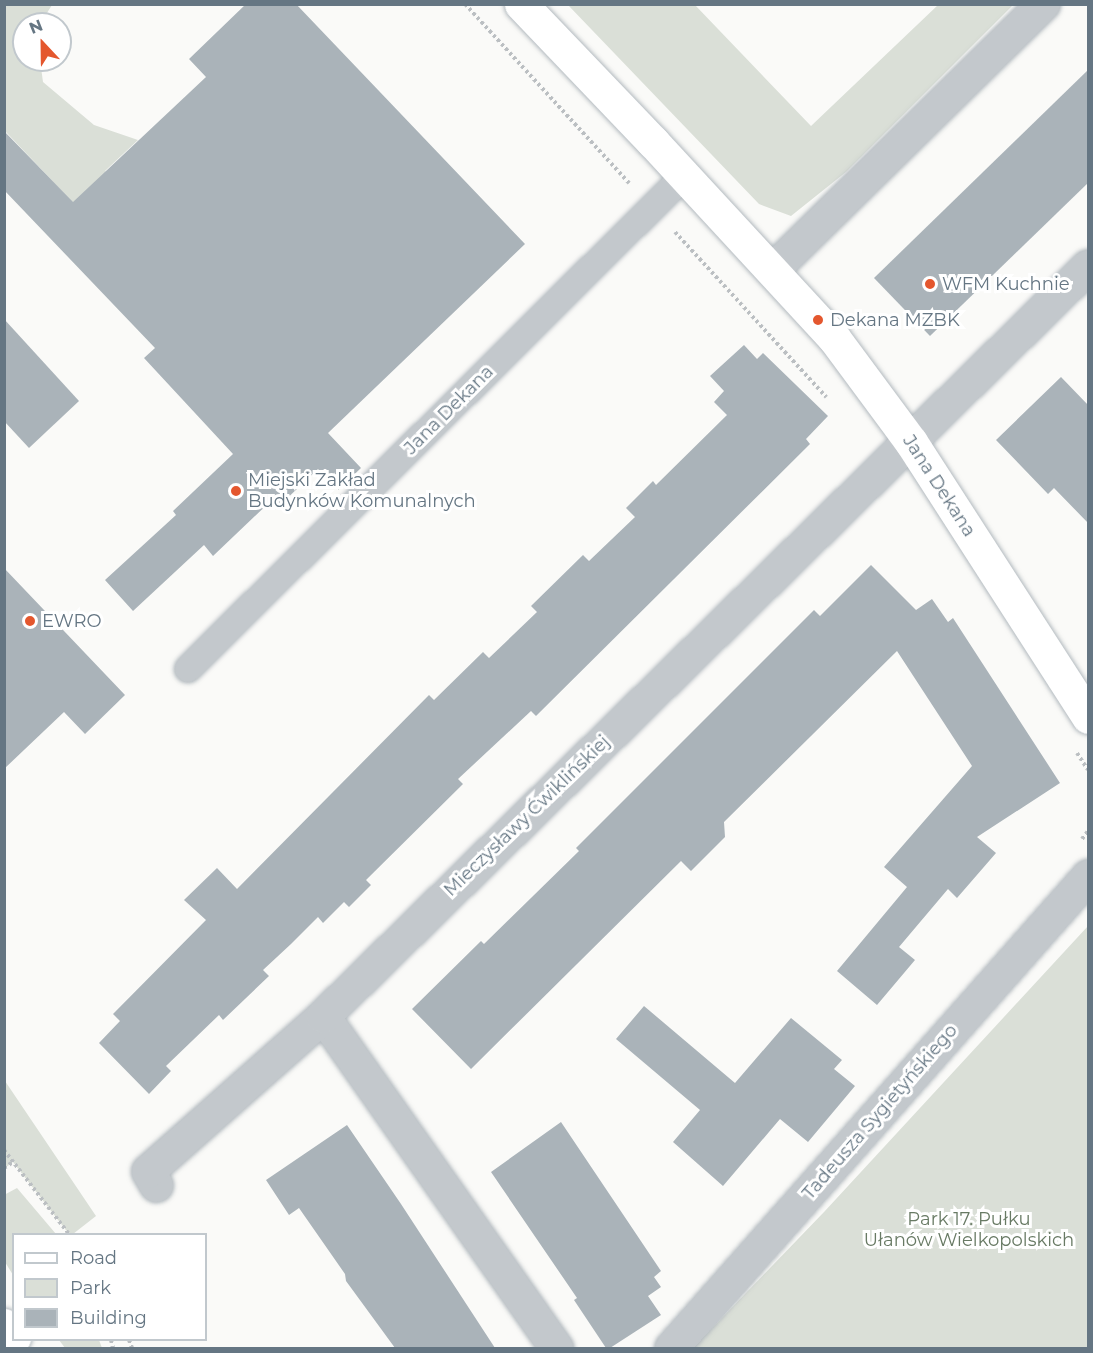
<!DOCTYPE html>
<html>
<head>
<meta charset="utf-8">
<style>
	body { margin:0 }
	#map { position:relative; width:1093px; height:1353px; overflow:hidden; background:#fafaf8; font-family:Montserrat,sans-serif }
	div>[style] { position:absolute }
	.green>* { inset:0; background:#dadfd7 }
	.building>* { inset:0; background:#aab3b9 }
	.path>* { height:4px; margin-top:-2px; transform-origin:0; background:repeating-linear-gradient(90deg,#bbbfc2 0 3px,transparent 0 6px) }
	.roads { filter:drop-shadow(0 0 2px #b3babf) drop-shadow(0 0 2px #b3babf) }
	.lane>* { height:26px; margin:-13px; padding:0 13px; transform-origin:13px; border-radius:13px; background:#c3c8cc }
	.street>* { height:33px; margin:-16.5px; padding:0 16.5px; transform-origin:16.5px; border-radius:16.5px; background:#c3c8cc }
	.secondary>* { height:33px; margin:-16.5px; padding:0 16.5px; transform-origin:16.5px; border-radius:16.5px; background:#fff }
	.dots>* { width:16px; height:16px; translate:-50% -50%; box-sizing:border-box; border:3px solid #fff; border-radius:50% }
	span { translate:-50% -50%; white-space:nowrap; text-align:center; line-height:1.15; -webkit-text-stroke:6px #fff; paint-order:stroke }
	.poi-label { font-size:18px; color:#657683 }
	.left { translate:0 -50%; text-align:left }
	.street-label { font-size:18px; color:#657683 }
	.park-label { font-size:18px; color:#687a64 }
	.frame { position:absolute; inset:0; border:6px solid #657683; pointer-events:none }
	.legend { position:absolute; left:12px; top:1233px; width:195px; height:108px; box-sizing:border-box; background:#fff; border:2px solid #c1c8cd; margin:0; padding:8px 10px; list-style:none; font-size:18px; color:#657683 }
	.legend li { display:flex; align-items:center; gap:12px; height:30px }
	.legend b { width:30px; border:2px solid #c1c8cd }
	.north { position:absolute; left:12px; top:12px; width:60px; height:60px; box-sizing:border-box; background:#fff; border:2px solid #c1c8cd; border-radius:50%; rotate:338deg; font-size:16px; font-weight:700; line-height:24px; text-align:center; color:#657683 }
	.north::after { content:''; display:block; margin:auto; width:21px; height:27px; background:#e4572e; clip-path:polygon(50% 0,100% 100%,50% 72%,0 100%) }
</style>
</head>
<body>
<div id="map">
	<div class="green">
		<i style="clip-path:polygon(7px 5px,52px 5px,40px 24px,24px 24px,24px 60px,40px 60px,43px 82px,94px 125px,138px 140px,105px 171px,137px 205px,99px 230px,5px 131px,5px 7px)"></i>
		<i style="clip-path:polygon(568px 5px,695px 5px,811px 126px,938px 5px,1013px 5px,846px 172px,791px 216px,759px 204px)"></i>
		<i style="clip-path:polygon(1088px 926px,1088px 1348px,693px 1348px,824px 1212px)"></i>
		<i style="clip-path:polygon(5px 1081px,96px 1216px,73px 1234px,69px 1234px,13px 1162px,5px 1168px)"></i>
		<i style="clip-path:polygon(17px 1188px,56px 1234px,14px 1234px,13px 1275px,5px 1262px,4px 1195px)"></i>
		<i style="clip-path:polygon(59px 1340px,99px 1340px,102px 1348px,65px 1348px)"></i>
	</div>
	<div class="building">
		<i style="clip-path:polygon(246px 4px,296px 4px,525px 244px,328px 433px,361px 468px,338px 490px,318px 469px,280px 505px,274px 498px,213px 556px,204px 545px,133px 611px,105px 580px,176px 515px,173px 511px,233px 454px,144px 358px,155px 348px,4px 190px,4px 131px,73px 202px,206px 77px,189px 59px)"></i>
		<i style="clip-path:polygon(1089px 69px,1089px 182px,930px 336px,874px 278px)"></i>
		<i style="clip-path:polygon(4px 319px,79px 401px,29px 448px,4px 421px)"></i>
		<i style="clip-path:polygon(744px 345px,757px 359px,763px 353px,828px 416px,806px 439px,810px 444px,536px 716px,531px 711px,458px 779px,463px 784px,366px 880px,371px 885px,349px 907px,344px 902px,323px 923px,318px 917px,291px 944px,263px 970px,269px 976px,223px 1020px,219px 1015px,166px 1066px,171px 1071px,149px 1094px,99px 1043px,120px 1021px,113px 1014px,206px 920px,184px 900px,217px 868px,237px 889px,429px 695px,434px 700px,483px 652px,489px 658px,537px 612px,531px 606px,583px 555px,589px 561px,635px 517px,626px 508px,653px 481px,656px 485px,727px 415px,714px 402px,724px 391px,710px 376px)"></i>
		<i style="clip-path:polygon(1061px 377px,1089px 406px,1089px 524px,1054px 488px,1048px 494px,996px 440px)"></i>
		<i style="clip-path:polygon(871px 565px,916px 610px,932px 599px,948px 622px,953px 618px,1060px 783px,977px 837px,996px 853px,957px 898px,948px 889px,899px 947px,915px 960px,877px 1005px,837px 971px,907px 887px,884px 867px,972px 766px,897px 651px,724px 822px,725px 837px,691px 871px,681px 861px,471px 1069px,412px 1009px,481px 941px,484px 944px,579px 851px,576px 848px,814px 610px,820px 616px)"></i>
		<i style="clip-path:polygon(4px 568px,125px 695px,85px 734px,64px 712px,4px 769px)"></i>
		<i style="clip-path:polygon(644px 1006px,735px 1083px,791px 1018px,842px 1060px,834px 1069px,855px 1086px,808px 1142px,780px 1119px,723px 1186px,673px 1142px,700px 1110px,616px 1039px)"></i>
		<i style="clip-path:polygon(561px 1122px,661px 1271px,654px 1277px,661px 1287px,648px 1296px,661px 1315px,610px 1348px,606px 1348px,574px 1300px,577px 1298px,491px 1172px)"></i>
		<i style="clip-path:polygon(347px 1125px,401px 1204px,495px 1348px,395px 1348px,346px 1281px,345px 1274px,299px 1208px,289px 1215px,266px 1180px)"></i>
	</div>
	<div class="path">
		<i style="left:465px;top:4px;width:243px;rotate:47.5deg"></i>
		<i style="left:675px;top:232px;width:224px;rotate:47.5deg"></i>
		<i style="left:1077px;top:753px;width:20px;rotate:57deg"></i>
		<i style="left:1082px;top:839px;width:10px;rotate:-53deg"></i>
		<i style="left:4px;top:1150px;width:106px;rotate:52.3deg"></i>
		<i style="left:4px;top:1168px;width:11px;rotate:-34deg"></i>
		<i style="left:111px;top:1340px;width:8px;rotate:76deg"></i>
		<i style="left:129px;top:1340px;width:9px;rotate:69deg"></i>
	</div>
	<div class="roads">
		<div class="lane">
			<i style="left:188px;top:669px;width:699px;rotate:-44.83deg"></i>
		</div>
		<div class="street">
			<i style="left:772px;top:270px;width:380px;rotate:-44.5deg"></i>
			<i style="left:323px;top:1016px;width:406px;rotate:54.9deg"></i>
			<i style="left:156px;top:1185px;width:16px;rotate:-120deg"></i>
			<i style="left:148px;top:1171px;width:234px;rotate:-41.5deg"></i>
			<i style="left:323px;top:1016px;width:1071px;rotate:-44.43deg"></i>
			<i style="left:671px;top:1348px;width:630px;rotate:-48.54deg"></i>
		</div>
		<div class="secondary">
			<i style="left:521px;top:4px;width:191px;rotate:46.3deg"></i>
			<i style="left:653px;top:142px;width:267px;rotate:47.3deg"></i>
			<i style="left:834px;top:338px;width:129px;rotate:53.5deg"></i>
			<i style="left:911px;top:442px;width:327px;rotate:57.2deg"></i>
			<i style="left:4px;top:1325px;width:16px;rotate:50deg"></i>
		</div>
	</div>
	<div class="dots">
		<i style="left:930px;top:284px;background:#e4572e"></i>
		<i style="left:818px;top:320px;background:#e4572e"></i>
		<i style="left:236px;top:491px;background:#e4572e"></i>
		<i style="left:30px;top:621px;background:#e4572e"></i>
	</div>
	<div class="poi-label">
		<span class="left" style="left:942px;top:284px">WFM Kuchnie</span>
		<span class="left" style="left:830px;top:320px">Dekana MZBK</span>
		<span class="left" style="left:248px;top:491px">Miejski Zakład<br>Budynków Komunalnych</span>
		<span class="left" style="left:42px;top:621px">EWRO</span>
	</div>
	<div class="street-label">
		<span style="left:449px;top:410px;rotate:-45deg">Jana Dekana</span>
		<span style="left:939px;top:486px;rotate:57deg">Jana Dekana</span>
		<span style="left:527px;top:816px;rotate:-44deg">Mieczysławy Ćwiklińskiej</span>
		<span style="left:880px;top:1112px;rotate:-49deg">Tadeusza Sygietyńskiego</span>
	</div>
	<div class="park-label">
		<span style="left:969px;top:1230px">Park 17. Pułku<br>Ułanów Wielkopolskich</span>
	</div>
	<div class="frame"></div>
	<ul class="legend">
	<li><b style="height:8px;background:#fff"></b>Road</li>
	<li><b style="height:16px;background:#dadfd7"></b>Park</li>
	<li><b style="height:16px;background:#aab3b9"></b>Building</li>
	</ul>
	<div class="north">N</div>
</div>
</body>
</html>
